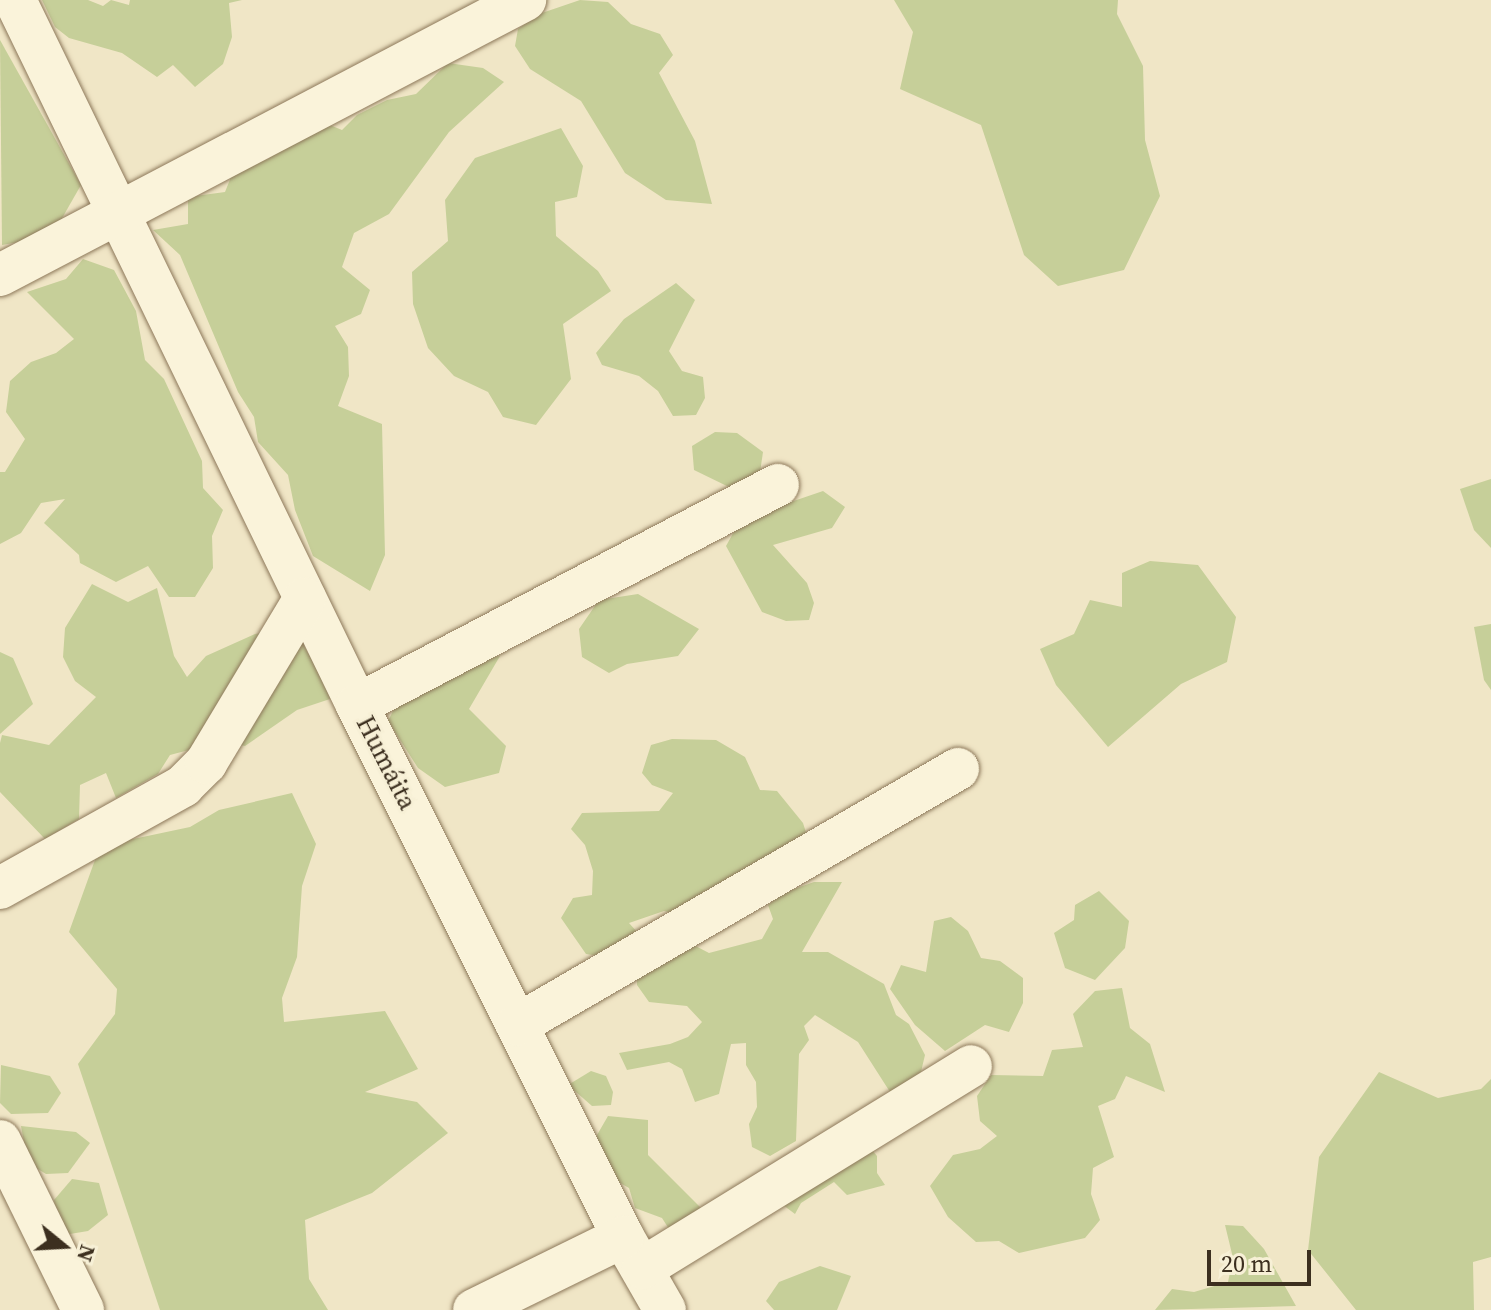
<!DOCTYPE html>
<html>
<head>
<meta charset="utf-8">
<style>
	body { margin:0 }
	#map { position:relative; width:1491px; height:1310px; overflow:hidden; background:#f0e6c6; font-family:"Source Serif 4",serif }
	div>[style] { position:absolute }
	.green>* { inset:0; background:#c6cf99 }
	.roads { filter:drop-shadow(0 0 2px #8d785a) drop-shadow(0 0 2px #8d785a) }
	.street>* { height:42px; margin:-21px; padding:0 21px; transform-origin:21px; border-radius:21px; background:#faf3da }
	span { translate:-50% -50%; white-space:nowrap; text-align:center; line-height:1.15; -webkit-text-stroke:6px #f7f0d6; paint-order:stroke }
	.street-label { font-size:26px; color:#3c2f1f }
	.north { position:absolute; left:24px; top:1206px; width:80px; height:80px; -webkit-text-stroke:6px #f7f0d6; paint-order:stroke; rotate:108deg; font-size:22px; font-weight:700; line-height:32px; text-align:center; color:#3c2f1f }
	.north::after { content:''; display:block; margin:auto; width:28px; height:36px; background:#3c2f1f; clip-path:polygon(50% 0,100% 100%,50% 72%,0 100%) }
	.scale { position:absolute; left:1207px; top:1250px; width:104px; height:36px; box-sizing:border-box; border:4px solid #3c2f1f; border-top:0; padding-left:10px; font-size:24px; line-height:28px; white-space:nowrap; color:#3c2f1f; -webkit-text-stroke:6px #f7f0d6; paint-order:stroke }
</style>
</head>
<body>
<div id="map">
	<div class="green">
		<i style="clip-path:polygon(42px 0,88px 0,103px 6px,111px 0,129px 5px,130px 0,242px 0,229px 3px,232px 37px,223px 64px,195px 87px,173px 65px,157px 77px,122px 53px,69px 38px,55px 27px)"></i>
		<i style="clip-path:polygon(580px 0,608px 2px,631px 24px,660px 34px,673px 55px,659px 73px,695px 141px,712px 204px,666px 200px,625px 173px,581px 101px,530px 69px,515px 46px,518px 29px,539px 14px)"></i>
		<i style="clip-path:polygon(894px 0,1118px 0,1117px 14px,1143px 66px,1145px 140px,1160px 196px,1124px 270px,1058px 286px,1024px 255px,981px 125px,900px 89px,913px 32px)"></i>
		<i style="clip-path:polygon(0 40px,81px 185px,61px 220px,30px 240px,2px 245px)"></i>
		<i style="clip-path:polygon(448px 63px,483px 68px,504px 82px,449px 132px,389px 214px,354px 233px,342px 267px,370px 290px,361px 314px,335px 326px,348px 347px,349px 376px,338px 406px,382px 424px,385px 555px,370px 591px,313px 556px,295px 510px,288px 475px,258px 442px,254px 417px,238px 392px,180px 255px,153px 230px,188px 224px,188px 197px,225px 192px,233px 172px,268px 159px,320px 121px,342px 130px,357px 115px,387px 100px,416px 94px)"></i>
		<i style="clip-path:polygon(561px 128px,583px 166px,577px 197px,555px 202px,556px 236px,598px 271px,611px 291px,563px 324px,571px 379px,536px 425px,503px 417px,488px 392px,454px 376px,428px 348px,413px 304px,412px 272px,448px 241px,445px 200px,475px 158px)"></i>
		<i style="clip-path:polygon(83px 259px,114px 270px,136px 311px,145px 360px,164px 379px,202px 461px,203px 488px,223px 510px,212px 536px,213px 568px,195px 597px,169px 597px,148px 566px,116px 582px,80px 563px,79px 555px,44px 523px,65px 499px,41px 503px,21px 533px,0 544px,0 472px,5px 472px,25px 439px,6px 412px,10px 381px,31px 362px,56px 353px,74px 339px,27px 292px,66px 279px)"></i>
		<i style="clip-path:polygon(676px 283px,695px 300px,669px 351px,682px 371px,703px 377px,705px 398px,696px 415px,673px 416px,658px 391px,639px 376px,602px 365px,596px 353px,624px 319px)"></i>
		<i style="clip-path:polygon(715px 432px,737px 433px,763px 452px,758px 486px,731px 488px,694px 470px,692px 446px)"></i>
		<i style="clip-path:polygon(1491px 479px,1491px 548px,1474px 530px,1460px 489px)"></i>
		<i style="clip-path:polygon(823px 491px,845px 507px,832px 528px,773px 545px,807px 583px,814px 603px,809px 620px,786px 621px,762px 612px,726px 546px,741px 519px)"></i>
		<i style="clip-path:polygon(1150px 561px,1198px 565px,1236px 617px,1227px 662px,1181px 684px,1108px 747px,1056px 685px,1040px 649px,1074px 634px,1090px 600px,1122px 607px,1122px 573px)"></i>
		<i style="clip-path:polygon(92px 584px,128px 602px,157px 588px,174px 656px,187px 677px,206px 656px,255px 634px,294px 628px,333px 698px,297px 710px,245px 746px,223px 741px,170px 755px,158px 774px,116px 798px,106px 773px,80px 785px,79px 819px,45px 839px,0 792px,0 743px,2px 735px,49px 745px,96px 697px,75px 681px,63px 657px,65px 628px)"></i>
		<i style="clip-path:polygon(638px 594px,699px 629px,678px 656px,627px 664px,609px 673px,582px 657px,579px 629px,599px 600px)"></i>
		<i style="clip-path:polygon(1491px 624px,1491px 690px,1484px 680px,1474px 627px)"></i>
		<i style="clip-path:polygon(0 652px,13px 658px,33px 704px,0 734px)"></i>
		<i style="clip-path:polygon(500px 656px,469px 709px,506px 746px,499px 773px,445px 787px,418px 768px,388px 721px,399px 699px,464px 661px)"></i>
		<i style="clip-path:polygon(672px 739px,716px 740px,745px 757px,760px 790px,777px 791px,803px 823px,811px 848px,682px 915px,664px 911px,629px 923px,646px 942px,628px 960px,586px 954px,561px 918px,573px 898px,592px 895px,593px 871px,585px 845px,571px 829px,582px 813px,659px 811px,673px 793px,652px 785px,642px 773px,651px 745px)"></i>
		<i style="clip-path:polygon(292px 793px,316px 844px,302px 886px,297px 957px,282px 998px,284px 1022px,385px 1011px,418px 1069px,365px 1092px,417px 1102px,448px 1133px,372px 1193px,305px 1220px,309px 1279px,328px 1310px,160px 1310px,78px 1064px,115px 1014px,117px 989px,69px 932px,100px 846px,190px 827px,219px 810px)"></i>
		<i style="clip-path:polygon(814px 882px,842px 882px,802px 952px,828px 952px,884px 984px,896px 1015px,909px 1024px,925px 1055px,920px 1076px,890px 1092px,858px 1042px,815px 1015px,804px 1026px,809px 1040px,799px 1054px,796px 1141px,770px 1156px,752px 1147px,749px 1124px,757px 1107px,756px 1082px,746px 1065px,746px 1043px,731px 1044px,719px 1094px,695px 1102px,682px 1069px,669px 1062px,627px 1070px,619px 1053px,670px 1044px,688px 1037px,702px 1022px,687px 1006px,649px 1002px,637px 985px,637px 962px,686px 941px,709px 953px,762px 939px,773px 919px,768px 905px,783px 893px)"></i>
		<i style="clip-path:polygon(1099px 891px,1129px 921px,1125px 948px,1095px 980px,1065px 968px,1054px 933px,1074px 920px,1075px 905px)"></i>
		<i style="clip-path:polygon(951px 917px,968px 931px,981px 958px,1000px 961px,1023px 978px,1023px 1003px,1009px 1032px,985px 1025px,945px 1051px,915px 1025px,890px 989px,901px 965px,926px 972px,934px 921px)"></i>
		<i style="clip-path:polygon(1122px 988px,1130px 1028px,1150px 1044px,1165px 1092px,1126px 1076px,1115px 1099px,1098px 1106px,1114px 1157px,1093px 1168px,1091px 1194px,1100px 1220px,1085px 1238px,1019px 1253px,999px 1241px,976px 1242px,948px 1217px,930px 1186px,953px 1155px,980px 1149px,997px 1136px,980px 1121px,977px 1096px,991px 1075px,1043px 1076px,1052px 1050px,1083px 1047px,1073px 1014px,1095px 991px)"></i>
		<i style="clip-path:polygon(1px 1065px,50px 1076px,61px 1093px,48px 1113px,11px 1114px,0 1103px)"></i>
		<i style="clip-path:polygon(591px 1071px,606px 1076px,613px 1092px,611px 1105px,592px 1106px,568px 1085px)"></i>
		<i style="clip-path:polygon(1379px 1072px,1438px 1098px,1481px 1089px,1491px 1079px,1491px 1257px,1473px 1262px,1474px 1310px,1356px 1310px,1308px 1250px,1319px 1157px)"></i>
		<i style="clip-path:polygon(608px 1116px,648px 1120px,648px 1155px,704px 1211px,678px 1243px,662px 1218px,635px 1208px,629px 1188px,615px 1180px,596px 1152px,597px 1135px)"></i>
		<i style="clip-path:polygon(21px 1126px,76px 1132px,90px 1143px,68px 1173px,46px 1174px,28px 1163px)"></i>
		<i style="clip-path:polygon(867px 1144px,877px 1156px,877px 1173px,885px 1185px,847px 1195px,834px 1182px,801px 1203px,795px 1214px,775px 1199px)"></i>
		<i style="clip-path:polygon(72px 1179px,99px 1183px,108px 1215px,88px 1231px,70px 1234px,56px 1223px,54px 1200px)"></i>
		<i style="clip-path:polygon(1225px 1225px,1243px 1226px,1264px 1249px,1296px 1306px,1155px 1310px,1172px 1289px,1194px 1292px,1228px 1282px,1233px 1258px)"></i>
		<i style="clip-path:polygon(820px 1266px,851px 1276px,837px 1310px,774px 1310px,766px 1301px,779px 1282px)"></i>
	</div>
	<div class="roads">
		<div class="street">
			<i style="left:15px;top:0;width:784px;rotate:64.12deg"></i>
			<i style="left:357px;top:705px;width:595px;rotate:63.43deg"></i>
			<i style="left:623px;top:1237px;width:84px;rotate:60.1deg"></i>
			<i style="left:0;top:275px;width:593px;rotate:-27.65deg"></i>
			<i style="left:357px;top:705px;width:475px;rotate:-27.6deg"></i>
			<i style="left:0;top:888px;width:210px;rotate:-29.1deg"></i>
			<i style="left:183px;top:786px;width:33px;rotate:-45deg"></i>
			<i style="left:206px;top:763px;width:192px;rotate:-59deg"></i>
			<i style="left:517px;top:1025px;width:510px;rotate:-30.14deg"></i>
			<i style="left:0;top:1141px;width:188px;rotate:63.8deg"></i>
			<i style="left:643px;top:1268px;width:385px;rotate:-31.6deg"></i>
			<i style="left:474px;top:1310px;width:166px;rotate:-26.1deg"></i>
		</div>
	</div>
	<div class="street-label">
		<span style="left:386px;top:763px;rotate:63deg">Humáita</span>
	</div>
	<div class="north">N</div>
	<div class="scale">20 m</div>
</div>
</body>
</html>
